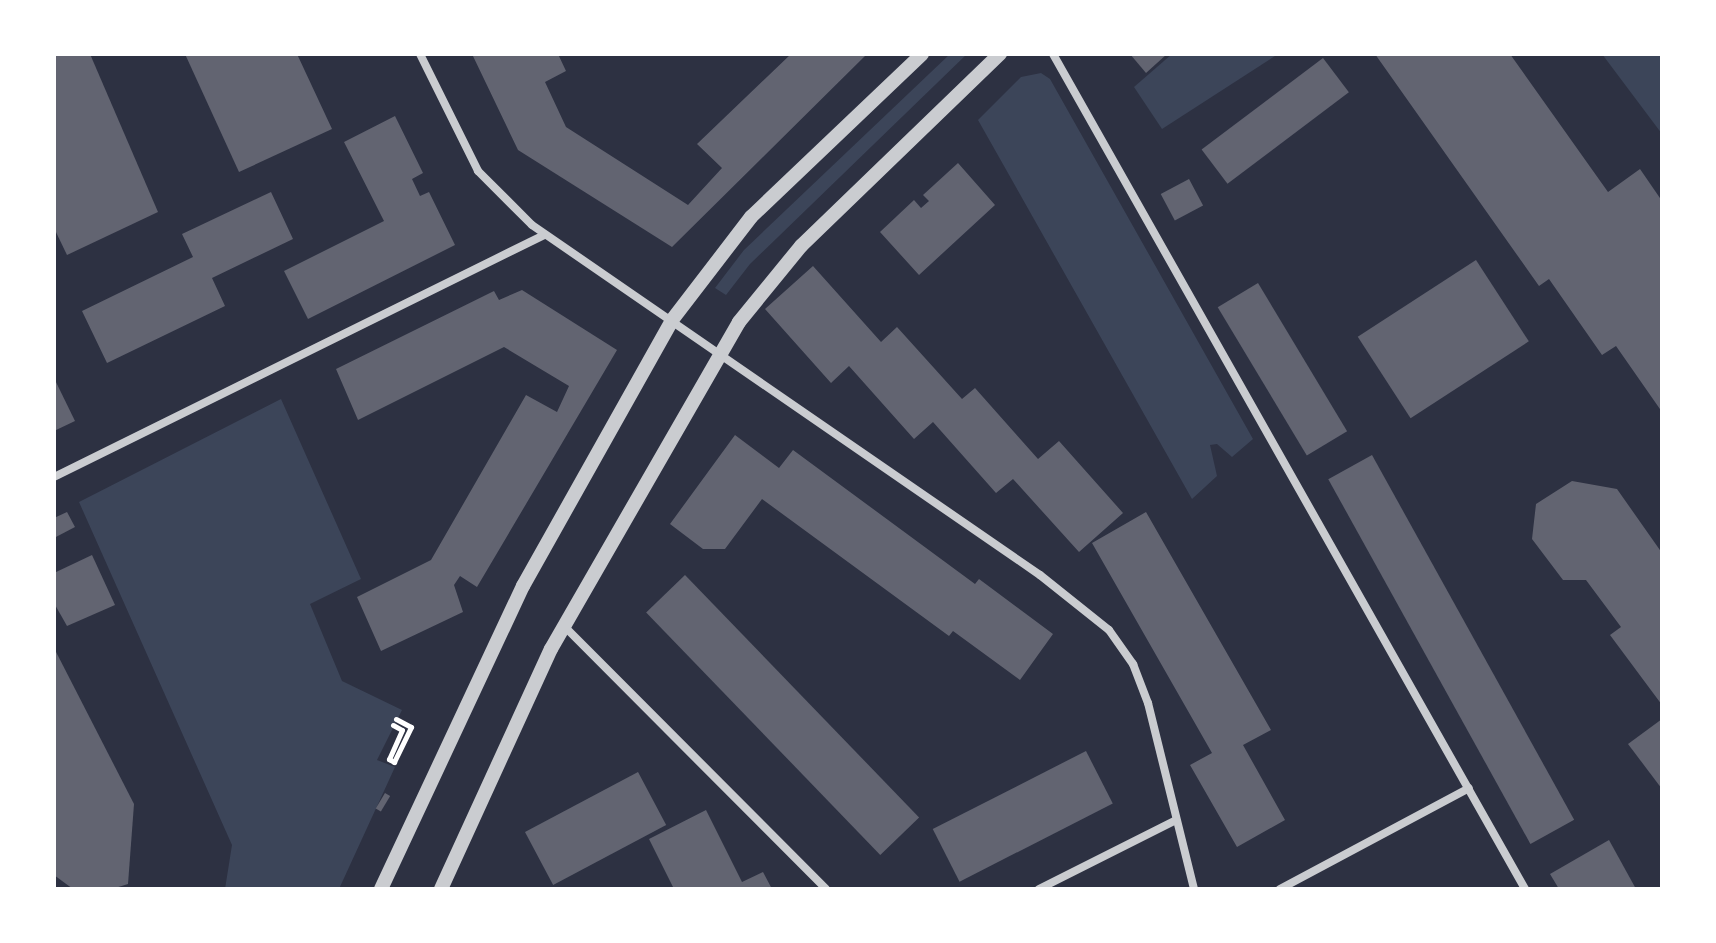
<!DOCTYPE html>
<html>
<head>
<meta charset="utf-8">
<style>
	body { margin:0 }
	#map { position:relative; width:1716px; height:943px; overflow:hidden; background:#2d3142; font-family:Signika,sans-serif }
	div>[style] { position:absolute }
	.green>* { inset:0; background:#3c4559 }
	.building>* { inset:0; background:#626471; transform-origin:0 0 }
	.path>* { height:5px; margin:-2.5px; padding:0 2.5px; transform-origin:2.5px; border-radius:2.5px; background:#fff }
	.minor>* { height:8px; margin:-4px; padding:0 4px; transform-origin:4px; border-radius:4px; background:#caccd0 }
	.tertiary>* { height:14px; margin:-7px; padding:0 7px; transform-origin:7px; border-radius:7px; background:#caccd0 }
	span { translate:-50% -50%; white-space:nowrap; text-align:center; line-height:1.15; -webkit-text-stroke:7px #fff; paint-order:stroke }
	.frame { position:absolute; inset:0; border:56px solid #fff; pointer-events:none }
</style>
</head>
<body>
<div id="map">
	<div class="green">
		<i style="clip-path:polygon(950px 54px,967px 54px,750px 264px,726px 295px,715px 288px,744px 250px)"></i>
		<i style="clip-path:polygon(1172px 54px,1278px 54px,1162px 129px,1134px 87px)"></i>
		<i style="clip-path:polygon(1602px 54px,1662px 54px,1662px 134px)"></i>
		<i style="clip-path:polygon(1041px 73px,1050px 79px,1253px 439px,1232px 457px,1217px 444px,1210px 445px,1217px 476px,1192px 499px,978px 120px,1021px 77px)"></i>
		<i style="clip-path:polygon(281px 399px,361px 579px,310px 604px,342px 681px,402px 710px,377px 760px,395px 767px,339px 889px,225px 889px,232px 845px,79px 502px)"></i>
	</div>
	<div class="building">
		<i style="clip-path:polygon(54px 54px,90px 54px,158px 212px,67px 255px,54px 228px)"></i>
		<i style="clip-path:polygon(185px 54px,297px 54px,332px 129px,239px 172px)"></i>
		<i style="clip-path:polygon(472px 54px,558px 54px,566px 71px,545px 82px,566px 127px,688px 205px,722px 168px,697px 144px,791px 54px,865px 56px,672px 247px,518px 150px)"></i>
		<i style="clip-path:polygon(1130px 54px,1167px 54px,1146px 73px)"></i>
		<i style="clip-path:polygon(1375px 54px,1510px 54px,1608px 192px,1640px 169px,1662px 201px,1662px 412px,1616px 346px,1602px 355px,1549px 279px,1539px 286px)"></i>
		<i style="left:1323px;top:58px;width:43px;height:152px;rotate:53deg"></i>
		<i style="clip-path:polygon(395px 116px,423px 173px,412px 179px,420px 196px,429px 192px,455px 245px,308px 319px,284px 271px,384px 221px,344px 142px)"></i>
		<i style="clip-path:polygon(958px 163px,995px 205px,919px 275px,880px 232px,914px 200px,921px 208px,929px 201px,923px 195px)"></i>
		<i style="left:1189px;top:179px;width:30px;height:32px;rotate:62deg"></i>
		<i style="clip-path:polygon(271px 192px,293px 239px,212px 278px,225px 306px,107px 363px,82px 311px,193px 257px,182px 234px)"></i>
		<i style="left:1476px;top:260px;width:97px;height:141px;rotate:57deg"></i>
		<i style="clip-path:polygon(813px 266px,881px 342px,897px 327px,962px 399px,975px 388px,1038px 459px,1059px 441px,1123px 513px,1079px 552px,1013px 479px,996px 493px,933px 422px,914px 439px,849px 366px,831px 383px,765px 309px)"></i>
		<i style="left:1258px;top:283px;width:173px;height:47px;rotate:59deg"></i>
		<i style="clip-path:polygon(522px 290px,617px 350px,477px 587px,460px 576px,454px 585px,463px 612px,381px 651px,357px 597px,431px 560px,526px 395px,557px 412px,569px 386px,504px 347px,358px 420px,336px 369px,494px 291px,499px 300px)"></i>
		<i style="clip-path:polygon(54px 378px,75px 421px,54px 431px)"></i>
		<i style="clip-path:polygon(735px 435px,779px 468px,793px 450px,975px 584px,979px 579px,1053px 634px,1020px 680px,953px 631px,949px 636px,762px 499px,725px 549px,703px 549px,670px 524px)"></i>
		<i style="left:1372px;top:455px;width:417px;height:50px;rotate:61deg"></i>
		<i style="clip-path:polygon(1572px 481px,1617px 489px,1662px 553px,1662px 705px,1610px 635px,1621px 627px,1586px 580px,1563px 580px,1532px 539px,1536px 504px)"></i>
		<i style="clip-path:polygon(67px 512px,75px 527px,54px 538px,54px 518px)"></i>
		<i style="clip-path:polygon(1146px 512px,1271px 730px,1243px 745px,1285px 820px,1237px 847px,1190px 765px,1212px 753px,1092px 543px)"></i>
		<i style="clip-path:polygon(92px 555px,115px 605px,67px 626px,54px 603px,54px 573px)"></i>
		<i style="left:685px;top:575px;width:337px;height:54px;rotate:46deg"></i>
		<i style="clip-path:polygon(54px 648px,134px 804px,128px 884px,112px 889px,73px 889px,54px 875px)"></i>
		<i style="clip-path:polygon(1662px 719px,1662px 789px,1628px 744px)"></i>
		<i style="left:1086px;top:751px;width:59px;height:172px;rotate:63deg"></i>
		<i style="left:638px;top:772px;width:60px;height:128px;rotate:62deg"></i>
		<i style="left:385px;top:793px;width:6px;height:18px;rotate:31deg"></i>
		<i style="clip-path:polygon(706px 810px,742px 882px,763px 872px,772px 889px,674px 889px,649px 839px)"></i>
		<i style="clip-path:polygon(1609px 840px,1636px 889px,1559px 889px,1550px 874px)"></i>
	</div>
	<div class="path">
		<i style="left:393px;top:725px;width:10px;rotate:29deg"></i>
		<i style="left:402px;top:730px;width:32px;rotate:114deg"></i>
		<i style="left:389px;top:759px;width:6px;rotate:31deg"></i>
		<i style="left:394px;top:762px;width:39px;rotate:-64deg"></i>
		<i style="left:411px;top:727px;width:17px;rotate:-152deg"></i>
	</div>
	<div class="minor">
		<i style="left:420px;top:54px;width:131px;rotate:63.6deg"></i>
		<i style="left:478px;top:171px;width:76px;rotate:45deg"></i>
		<i style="left:532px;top:225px;width:617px;rotate:34.57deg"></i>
		<i style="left:1040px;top:575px;width:88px;rotate:38.6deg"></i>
		<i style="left:1109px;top:630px;width:42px;rotate:54.8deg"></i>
		<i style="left:1133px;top:664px;width:42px;rotate:69deg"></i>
		<i style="left:1148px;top:703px;width:192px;rotate:76.1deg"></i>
		<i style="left:1053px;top:54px;width:959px;rotate:60.52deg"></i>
		<i style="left:54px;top:477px;width:547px;rotate:-26.28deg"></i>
		<i style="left:564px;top:626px;width:371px;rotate:45.1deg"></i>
		<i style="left:1039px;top:889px;width:153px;rotate:-26.7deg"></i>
		<i style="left:1280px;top:889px;width:214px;rotate:-28.1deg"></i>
	</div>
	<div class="tertiary">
		<i style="left:381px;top:889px;width:335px;rotate:-64.9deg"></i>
		<i style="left:523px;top:586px;width:305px;rotate:-60.7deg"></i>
		<i style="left:672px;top:320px;width:130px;rotate:-52.5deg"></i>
		<i style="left:751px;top:217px;width:236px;rotate:-43.6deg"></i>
		<i style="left:441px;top:889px;width:264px;rotate:-65.4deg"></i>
		<i style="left:551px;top:649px;width:377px;rotate:-60.1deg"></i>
		<i style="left:739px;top:322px;width:98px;rotate:-50.8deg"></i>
		<i style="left:801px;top:246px;width:277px;rotate:-44deg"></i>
	</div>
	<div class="frame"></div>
</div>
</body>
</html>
